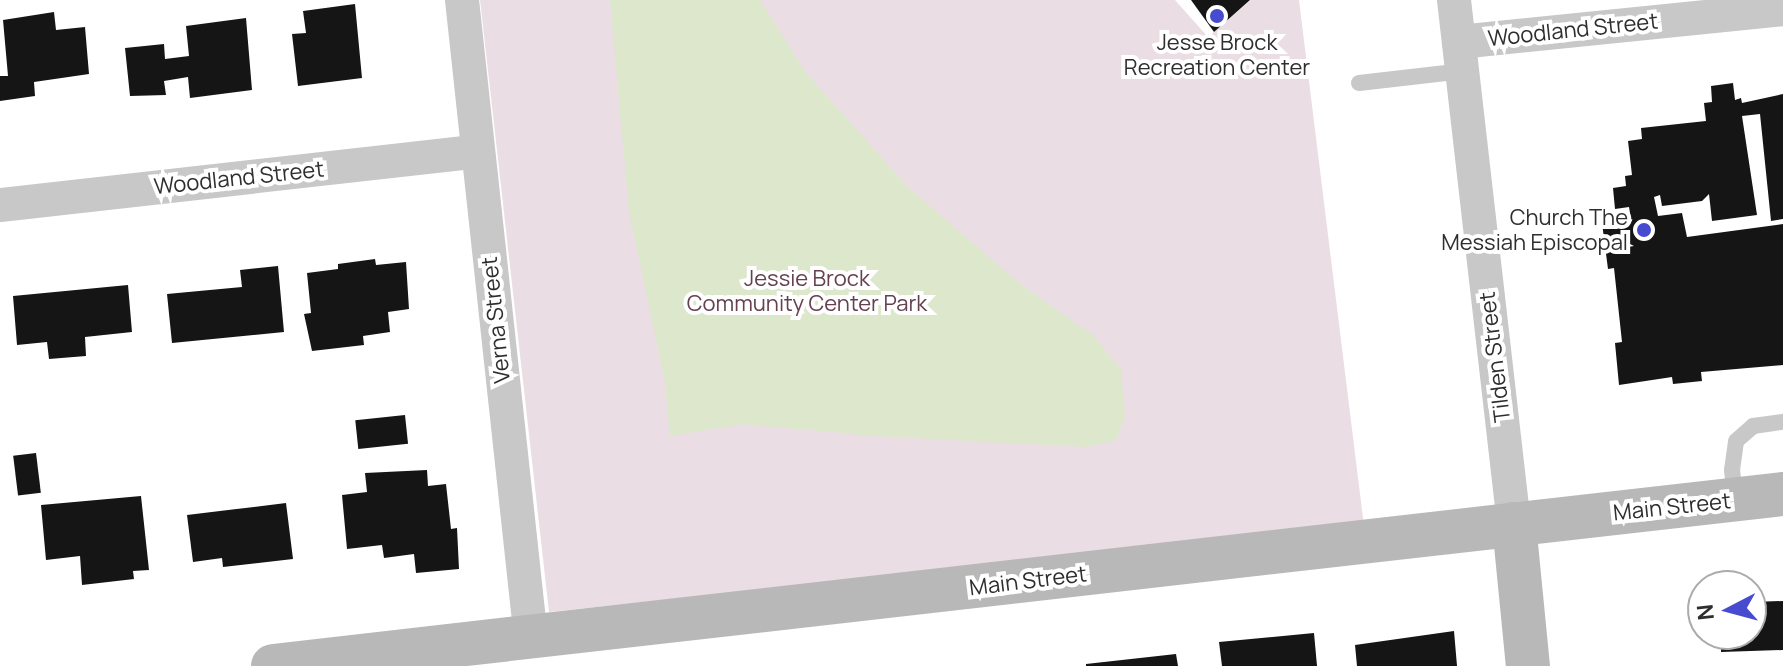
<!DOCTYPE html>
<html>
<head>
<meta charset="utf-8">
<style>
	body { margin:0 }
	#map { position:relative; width:1783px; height:666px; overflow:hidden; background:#fff; font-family:Manrope,sans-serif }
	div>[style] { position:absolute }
	.green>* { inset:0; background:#eadee4 }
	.water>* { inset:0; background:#dce7cc }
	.building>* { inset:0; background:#151515; transform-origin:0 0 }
	.lane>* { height:16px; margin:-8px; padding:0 8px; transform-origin:8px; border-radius:8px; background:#c8c8c8 }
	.street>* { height:34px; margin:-17px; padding:0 17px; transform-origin:17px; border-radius:17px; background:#c8c8c8 }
	.secondary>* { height:44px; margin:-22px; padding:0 22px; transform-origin:22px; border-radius:22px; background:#b8b8b8 }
	.dots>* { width:22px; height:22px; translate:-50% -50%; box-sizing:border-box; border:4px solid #fff; border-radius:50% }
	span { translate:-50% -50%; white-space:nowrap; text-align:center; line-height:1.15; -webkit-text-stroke:8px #fff; paint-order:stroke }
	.street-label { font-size:22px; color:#2e2e2e }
	.poi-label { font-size:22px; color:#2e2e2e }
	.right { translate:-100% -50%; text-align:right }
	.park-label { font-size:22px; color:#654150 }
	.north { position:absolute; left:1687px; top:570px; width:80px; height:80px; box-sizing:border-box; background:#fff; border:2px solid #ababab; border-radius:50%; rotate:264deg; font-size:22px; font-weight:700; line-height:32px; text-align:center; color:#2e2e2e }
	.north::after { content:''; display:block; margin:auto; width:28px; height:36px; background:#464bd0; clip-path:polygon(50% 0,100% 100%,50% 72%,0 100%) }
</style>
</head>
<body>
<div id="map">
	<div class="green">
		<i style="clip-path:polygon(480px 0,1175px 0,1208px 37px,1251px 0,1299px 0,1364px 526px,549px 612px)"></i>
	</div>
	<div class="water">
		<i style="clip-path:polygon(610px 0,760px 0,806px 73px,909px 188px,1020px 284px,1093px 335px,1121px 369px,1125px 418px,1116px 440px,1087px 447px,875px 436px,743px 424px,670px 436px,665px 381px,629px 212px)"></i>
	</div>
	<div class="building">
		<i style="clip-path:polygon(1191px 0,1250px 0,1214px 32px)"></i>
		<i style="clip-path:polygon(355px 4px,362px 78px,298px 86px,292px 34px,306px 33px,303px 11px)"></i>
		<i style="clip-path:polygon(54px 12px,56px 30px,85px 27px,89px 74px,34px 82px,35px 96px,0 101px,0 76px,8px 76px,3px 20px)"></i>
		<i style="clip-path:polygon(246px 18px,252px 90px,190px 98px,188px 77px,164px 81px,166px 95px,130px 96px,125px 48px,164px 44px,165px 59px,189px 56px,186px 26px)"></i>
		<i style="clip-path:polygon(1733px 83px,1735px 100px,1741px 98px,1742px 103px,1783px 94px,1783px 219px,1771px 221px,1760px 114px,1742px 116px,1757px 215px,1712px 221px,1709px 194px,1702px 201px,1662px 206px,1660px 195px,1654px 197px,1658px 216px,1682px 213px,1687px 237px,1783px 224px,1783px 365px,1701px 372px,1702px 381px,1673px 384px,1672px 377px,1619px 385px,1615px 343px,1622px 342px,1614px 268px,1608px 269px,1602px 223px,1631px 219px,1629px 207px,1615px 209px,1613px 188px,1626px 186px,1625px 176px,1632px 175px,1628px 141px,1642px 139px,1641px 128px,1706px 121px,1704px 103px,1712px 102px,1711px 86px)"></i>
		<i style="clip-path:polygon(375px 259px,376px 265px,406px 262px,409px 309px,388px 312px,390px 332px,363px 336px,364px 345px,312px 351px,304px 314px,311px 313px,307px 273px,338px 269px,338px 264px)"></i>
		<i style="clip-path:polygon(278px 266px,284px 332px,172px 343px,167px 294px,242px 287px,240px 270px)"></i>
		<i style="clip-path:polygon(128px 285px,132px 332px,85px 337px,86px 356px,49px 359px,47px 342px,17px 345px,13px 296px)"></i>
		<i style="left:405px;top:415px;width:29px;height:50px;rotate:84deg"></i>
		<i style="left:36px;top:453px;width:40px;height:23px;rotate:83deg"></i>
		<i style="clip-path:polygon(427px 470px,428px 486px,446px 484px,451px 529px,457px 528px,459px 569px,416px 573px,414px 554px,384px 558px,382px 545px,347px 549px,342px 495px,367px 492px,365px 473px)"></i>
		<i style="clip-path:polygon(141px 496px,149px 570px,133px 571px,134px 579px,82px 585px,80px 556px,46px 560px,41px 505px)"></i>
		<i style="clip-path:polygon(286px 503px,293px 559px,223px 567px,222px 558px,193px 562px,187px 515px)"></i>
		<i style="clip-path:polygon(1783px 601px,1783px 650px,1721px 652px,1721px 634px,1751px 634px,1751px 602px)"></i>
		<i style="clip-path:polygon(1454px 631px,1457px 666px,1357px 666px,1355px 645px)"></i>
		<i style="clip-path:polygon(1314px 633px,1317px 666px,1222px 666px,1219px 642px)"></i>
		<i style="clip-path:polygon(1176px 654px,1178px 666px,1086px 666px,1086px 664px)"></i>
	</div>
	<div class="lane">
		<i style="left:1359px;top:83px;width:105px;rotate:-6.6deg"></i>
		<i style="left:1735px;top:498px;width:28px;rotate:-96deg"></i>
		<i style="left:1732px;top:470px;width:29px;rotate:-82deg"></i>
		<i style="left:1736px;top:441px;width:23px;rotate:-41deg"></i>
		<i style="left:1753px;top:426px;width:30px;rotate:-8deg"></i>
	</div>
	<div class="street">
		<i style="left:462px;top:0;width:643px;rotate:83.84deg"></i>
		<i style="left:1454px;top:0;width:527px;rotate:83.47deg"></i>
		<i style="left:1459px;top:42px;width:326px;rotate:-5.8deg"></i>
		<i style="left:0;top:205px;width:481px;rotate:-6.4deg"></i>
	</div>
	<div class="secondary">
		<i style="left:1514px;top:524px;width:143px;rotate:84.4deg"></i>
		<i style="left:273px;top:666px;width:1520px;rotate:-6.5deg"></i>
	</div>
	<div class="dots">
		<i style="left:1217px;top:16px;background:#464bd0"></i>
		<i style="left:1644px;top:230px;background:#464bd0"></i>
	</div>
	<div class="street-label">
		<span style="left:1573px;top:30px;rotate:-6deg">Woodland Street</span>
		<span style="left:239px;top:178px;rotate:-6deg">Woodland Street</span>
		<span style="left:496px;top:320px;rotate:-96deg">Verna Street</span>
		<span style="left:1495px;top:357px;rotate:-97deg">Tilden Street</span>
		<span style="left:1672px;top:507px;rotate:-6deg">Main Street</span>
		<span style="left:1028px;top:581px;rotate:-7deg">Main Street</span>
	</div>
	<div class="poi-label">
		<span style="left:1217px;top:55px">Jesse Brock<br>Recreation Center</span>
		<span class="right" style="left:1628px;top:230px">Church The<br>Messiah Episcopal</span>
	</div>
	<div class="park-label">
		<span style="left:807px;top:291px">Jessie Brock<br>Community Center Park</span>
	</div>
	<div class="north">N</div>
</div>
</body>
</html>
